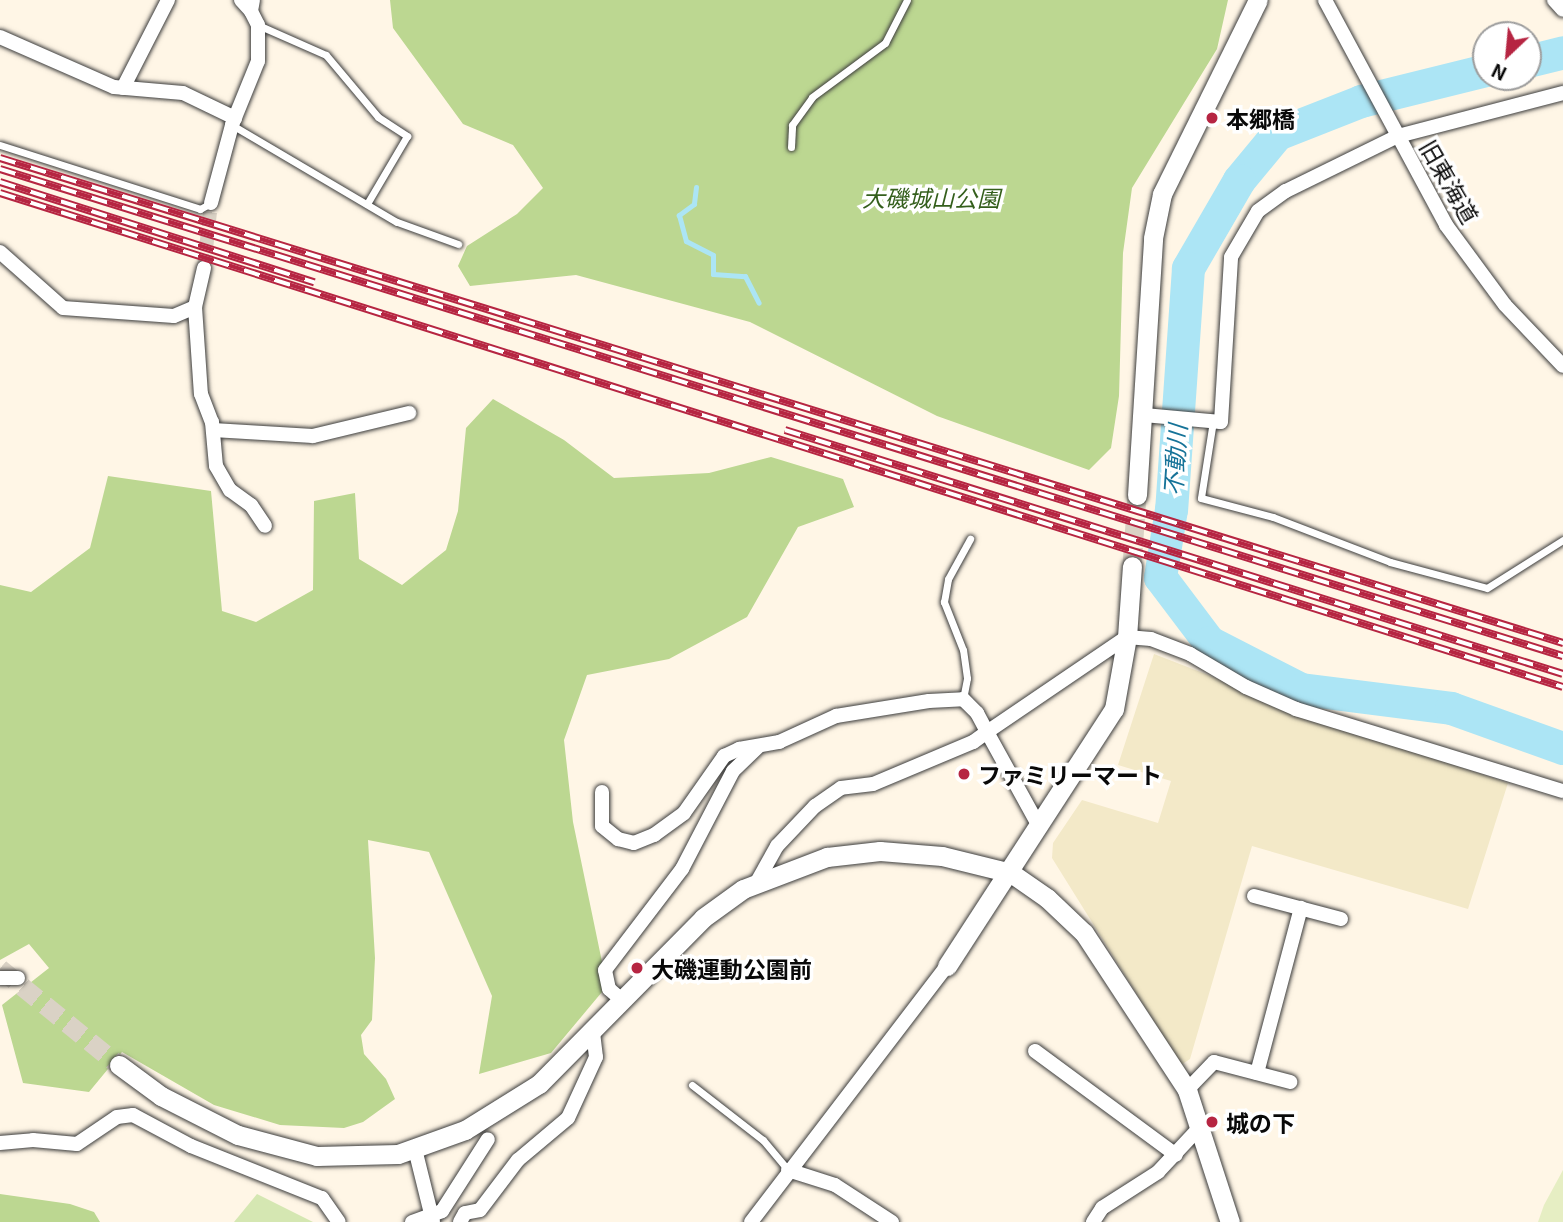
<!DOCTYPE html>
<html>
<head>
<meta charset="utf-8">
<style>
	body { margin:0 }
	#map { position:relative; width:1563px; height:1222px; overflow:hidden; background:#fff6e6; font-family:Georgia,"Noto Sans JP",serif }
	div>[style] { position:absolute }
	.farmland>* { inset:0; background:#f3e9c8 }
	.green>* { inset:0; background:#d5e7b2 }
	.forest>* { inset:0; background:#bcd791 }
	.pitch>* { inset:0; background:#e6eec3 }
	.stream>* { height:5px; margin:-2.5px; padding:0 2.5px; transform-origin:2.5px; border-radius:2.5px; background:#ace5f5 }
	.river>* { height:33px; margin:-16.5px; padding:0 16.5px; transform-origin:16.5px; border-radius:16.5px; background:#ace5f5 }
	.minor-tunnel>* { height:14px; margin-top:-7px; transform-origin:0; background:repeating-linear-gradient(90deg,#dad2c5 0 14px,transparent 0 21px) }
	.tertiary-tunnel>* { height:19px; margin-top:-9.5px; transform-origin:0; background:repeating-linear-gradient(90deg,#dad2c5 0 19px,transparent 0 29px) }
	.roads { filter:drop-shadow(0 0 2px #3c3c3c) drop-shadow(0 0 2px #3c3c3c) }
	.service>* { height:7px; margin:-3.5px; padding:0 3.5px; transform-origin:3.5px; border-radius:3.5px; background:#fff }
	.minor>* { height:14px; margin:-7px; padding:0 7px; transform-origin:7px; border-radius:7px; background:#fff }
	.tertiary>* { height:19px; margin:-9.5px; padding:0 9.5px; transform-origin:9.5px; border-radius:9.5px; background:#fff }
	.rail>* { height:8px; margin-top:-4px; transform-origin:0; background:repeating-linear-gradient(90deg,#fff 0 16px,#b62542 0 32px); box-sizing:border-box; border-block:2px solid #b62542 }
	.dots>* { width:19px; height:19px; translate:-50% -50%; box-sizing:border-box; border:4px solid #fff; border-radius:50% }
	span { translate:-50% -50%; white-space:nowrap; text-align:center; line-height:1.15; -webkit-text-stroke:7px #fff; paint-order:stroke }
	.poi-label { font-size:23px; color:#090909; font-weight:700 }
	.left { translate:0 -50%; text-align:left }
	.street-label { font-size:23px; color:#090909 }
	.park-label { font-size:23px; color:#345f1c; font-style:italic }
	.water-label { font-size:24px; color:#167398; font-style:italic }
	.north { position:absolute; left:1472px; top:21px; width:70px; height:70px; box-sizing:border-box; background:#fff; border:2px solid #9d9d9d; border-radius:50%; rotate:206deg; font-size:19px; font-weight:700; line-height:28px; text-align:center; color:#090909 }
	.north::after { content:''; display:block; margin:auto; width:24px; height:32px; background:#b62542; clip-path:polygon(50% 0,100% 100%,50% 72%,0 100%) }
</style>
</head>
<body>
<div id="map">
	<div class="farmland">
		<i style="clip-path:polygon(1154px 654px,1358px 733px,1508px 783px,1468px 909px,1252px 846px,1190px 1059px,1181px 1065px,1052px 858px,1053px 843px,1082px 800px,1158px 823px,1171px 781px,1118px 765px)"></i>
	</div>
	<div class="green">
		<i style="clip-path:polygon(257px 1194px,313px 1222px,234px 1222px)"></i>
	</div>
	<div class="forest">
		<i style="clip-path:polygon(390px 0,1228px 0,1217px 49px,1132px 188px,1123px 253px,1119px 396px,1111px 448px,1089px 470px,937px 416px,750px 322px,576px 275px,470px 286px,458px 266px,467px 246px,517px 214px,543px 188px,513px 145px,463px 124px,393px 28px)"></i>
		<i style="clip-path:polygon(493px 399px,564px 440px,614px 478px,709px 473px,771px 457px,843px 479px,854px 507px,798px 527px,747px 617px,669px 659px,587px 675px,564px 740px,573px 822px,607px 986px,551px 1053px,479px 1074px,492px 996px,429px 852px,368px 840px,375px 958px,372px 1020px,361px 1035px,364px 1054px,386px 1079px,395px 1099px,363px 1122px,344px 1128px,280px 1125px,214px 1105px,122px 1052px,89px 1092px,23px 1083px,2px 1005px,49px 968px,29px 944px,0 960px,0 585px,31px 592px,90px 548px,108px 476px,211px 491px,222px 611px,256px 622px,313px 590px,314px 501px,355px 493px,359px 559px,402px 585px,446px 550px,458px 511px,466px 428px)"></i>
		<i style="clip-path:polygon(0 1194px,70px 1204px,94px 1212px,100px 1222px,0 1222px)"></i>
	</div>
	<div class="pitch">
		<i style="clip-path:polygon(1563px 1170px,1563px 1222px,1538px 1222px,1544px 1205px)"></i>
	</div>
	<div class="stream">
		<i style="left:696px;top:187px;width:17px;rotate:97deg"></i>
		<i style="left:694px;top:204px;width:19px;rotate:144deg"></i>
		<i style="left:679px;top:215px;width:27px;rotate:75deg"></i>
		<i style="left:686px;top:241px;width:30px;rotate:27deg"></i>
		<i style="left:713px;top:255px;width:19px;rotate:90deg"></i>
		<i style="left:713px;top:274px;width:32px;rotate:4deg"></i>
		<i style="left:745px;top:276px;width:30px;rotate:63deg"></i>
	</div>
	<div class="river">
		<i style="left:1528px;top:61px;width:36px;rotate:-14deg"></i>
		<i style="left:1486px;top:70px;width:129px;rotate:166.1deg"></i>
		<i style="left:1361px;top:101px;width:90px;rotate:158.6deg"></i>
		<i style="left:1277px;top:134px;width:60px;rotate:129.6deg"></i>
		<i style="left:1239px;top:180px;width:102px;rotate:120.1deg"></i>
		<i style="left:1188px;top:268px;width:242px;rotate:94deg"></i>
		<i style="left:1171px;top:509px;width:69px;rotate:99.2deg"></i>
		<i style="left:1160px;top:577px;width:81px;rotate:53deg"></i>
		<i style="left:1209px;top:642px;width:103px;rotate:27.1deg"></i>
		<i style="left:1301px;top:689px;width:151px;rotate:7.2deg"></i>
		<i style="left:1451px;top:708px;width:119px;rotate:19.7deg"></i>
	</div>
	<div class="minor-tunnel">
		<i style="left:204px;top:268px;width:65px;rotate:-83.9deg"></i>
	</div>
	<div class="tertiary-tunnel">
		<i style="left:1132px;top:566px;width:71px;rotate:-86deg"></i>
		<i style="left:0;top:968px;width:154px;rotate:39.2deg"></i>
	</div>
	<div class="roads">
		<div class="service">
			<i style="left:258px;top:25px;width:74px;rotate:23.8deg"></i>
			<i style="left:326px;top:55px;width:81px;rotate:50deg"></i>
			<i style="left:378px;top:117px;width:35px;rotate:33deg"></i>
			<i style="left:407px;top:136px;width:79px;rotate:120.5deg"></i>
			<i style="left:232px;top:125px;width:191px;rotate:30.5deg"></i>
			<i style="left:397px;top:222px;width:65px;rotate:19.8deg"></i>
			<i style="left:0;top:145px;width:210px;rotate:17.7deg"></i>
			<i style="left:200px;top:209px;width:13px;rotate:-29deg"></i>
			<i style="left:791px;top:147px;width:22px;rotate:-87deg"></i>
			<i style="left:792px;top:125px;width:34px;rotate:-54deg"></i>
			<i style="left:812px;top:97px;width:91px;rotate:-36.5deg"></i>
			<i style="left:885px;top:43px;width:48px;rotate:-62.9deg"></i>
			<i style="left:1213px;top:421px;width:78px;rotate:98.9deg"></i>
			<i style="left:1201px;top:498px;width:74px;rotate:14.8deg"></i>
			<i style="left:1273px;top:517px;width:125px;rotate:21deg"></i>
			<i style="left:1390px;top:562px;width:100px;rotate:15deg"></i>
			<i style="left:1487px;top:588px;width:90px;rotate:-32.3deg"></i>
			<i style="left:963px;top:699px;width:21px;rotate:-79deg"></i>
			<i style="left:967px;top:678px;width:28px;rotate:-98deg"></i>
			<i style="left:963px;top:650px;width:52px;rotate:-111.6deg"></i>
			<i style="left:944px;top:602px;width:23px;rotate:-80deg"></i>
			<i style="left:948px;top:579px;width:46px;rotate:-61.2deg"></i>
			<i style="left:692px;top:1085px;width:90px;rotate:37.8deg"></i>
			<i style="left:763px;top:1140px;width:39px;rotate:50deg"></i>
		</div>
		<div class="minor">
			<i style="left:241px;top:0;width:15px;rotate:48deg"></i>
			<i style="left:251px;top:11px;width:11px;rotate:-80deg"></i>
			<i style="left:1325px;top:0;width:255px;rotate:61.7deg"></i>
			<i style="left:1446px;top:225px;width:99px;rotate:53.6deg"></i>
			<i style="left:1505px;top:305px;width:84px;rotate:46.4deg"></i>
			<i style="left:1554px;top:0;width:13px;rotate:48deg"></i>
			<i style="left:0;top:37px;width:124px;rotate:23.7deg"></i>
			<i style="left:114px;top:87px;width:69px;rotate:5deg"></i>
			<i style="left:183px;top:93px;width:58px;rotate:25.7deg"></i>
			<i style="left:123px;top:88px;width:99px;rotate:-62.9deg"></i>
			<i style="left:211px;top:203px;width:81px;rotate:-74.9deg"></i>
			<i style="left:232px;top:125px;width:69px;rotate:-67.9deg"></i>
			<i style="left:258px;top:61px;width:36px;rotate:-90deg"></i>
			<i style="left:258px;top:25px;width:16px;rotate:-117deg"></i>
			<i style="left:0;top:252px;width:84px;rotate:41.6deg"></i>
			<i style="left:63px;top:308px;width:111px;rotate:4.1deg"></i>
			<i style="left:174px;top:316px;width:23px;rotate:-23deg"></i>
			<i style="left:195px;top:307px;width:40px;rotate:-77deg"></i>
			<i style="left:195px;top:307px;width:87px;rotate:86.1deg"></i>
			<i style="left:201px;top:394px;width:30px;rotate:69deg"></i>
			<i style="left:212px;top:422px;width:44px;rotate:84.8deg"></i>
			<i style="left:216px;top:466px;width:28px;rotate:60deg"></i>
			<i style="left:230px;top:490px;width:26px;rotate:36deg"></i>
			<i style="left:251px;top:505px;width:25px;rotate:56deg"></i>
			<i style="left:1144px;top:415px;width:77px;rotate:5.2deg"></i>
			<i style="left:1221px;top:422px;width:165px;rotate:-86.5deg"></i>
			<i style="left:1231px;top:257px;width:53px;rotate:-59.6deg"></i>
			<i style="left:1258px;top:211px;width:34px;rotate:-36deg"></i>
			<i style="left:1286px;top:191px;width:125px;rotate:-26.2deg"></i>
			<i style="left:1398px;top:136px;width:171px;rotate:-14.6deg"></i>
			<i style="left:213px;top:430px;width:100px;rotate:3.4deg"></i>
			<i style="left:313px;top:436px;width:99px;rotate:-13.5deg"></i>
			<i style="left:602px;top:792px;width:34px;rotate:90deg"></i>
			<i style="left:602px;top:826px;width:21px;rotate:39deg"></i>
			<i style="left:618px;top:839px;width:16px;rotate:14deg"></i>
			<i style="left:634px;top:843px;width:22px;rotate:-22deg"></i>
			<i style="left:654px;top:835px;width:37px;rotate:-36deg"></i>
			<i style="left:684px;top:813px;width:70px;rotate:-54.9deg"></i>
			<i style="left:724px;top:756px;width:17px;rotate:-25deg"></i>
			<i style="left:739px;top:749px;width:41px;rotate:-9.9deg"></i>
			<i style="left:779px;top:742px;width:63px;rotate:-24.5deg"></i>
			<i style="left:836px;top:716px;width:94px;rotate:-9.2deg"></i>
			<i style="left:929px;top:701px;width:34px;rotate:-3deg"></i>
			<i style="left:963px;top:699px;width:20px;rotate:45deg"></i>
			<i style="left:977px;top:713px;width:21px;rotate:62deg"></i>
			<i style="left:987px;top:732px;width:17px;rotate:144deg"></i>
			<i style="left:973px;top:742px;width:108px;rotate:157.2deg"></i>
			<i style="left:873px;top:784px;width:32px;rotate:173deg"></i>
			<i style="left:841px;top:788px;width:32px;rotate:145deg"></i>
			<i style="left:815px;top:806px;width:55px;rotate:133.5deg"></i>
			<i style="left:777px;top:846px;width:41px;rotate:119.1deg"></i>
			<i style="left:1040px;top:828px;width:110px;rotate:-118.9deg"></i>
			<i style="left:987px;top:732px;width:169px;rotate:-34.2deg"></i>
			<i style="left:1127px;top:637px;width:24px;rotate:5deg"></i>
			<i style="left:1151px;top:639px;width:42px;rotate:21deg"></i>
			<i style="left:1190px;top:654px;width:65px;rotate:30.5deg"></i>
			<i style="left:1246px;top:687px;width:55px;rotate:23.7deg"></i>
			<i style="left:1296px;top:709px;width:279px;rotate:17.1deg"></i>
			<i style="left:1254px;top:896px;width:90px;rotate:14.8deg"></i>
			<i style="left:0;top:978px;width:18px"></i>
			<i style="left:623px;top:1001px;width:18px;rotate:-139deg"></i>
			<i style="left:609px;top:989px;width:19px;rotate:-102deg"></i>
			<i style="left:605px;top:970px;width:127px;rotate:-52.7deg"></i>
			<i style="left:682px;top:869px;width:110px;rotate:-62.5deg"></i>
			<i style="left:733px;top:771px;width:35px;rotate:-44deg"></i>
			<i style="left:1035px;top:1051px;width:175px;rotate:36.4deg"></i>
			<i style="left:1257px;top:1073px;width:171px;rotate:-75.1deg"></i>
			<i style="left:1187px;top:1090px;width:39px;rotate:-46deg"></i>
			<i style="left:1214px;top:1062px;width:79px;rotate:14.7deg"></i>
			<i style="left:0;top:1143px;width:33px;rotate:-5deg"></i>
			<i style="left:33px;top:1140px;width:44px;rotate:5.2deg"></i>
			<i style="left:77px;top:1144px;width:48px;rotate:-34deg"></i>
			<i style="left:117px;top:1117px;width:16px;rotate:-7deg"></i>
			<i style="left:133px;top:1115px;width:66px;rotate:28.1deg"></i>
			<i style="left:191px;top:1146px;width:141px;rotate:21.7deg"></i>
			<i style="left:322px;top:1198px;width:29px;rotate:55deg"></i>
			<i style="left:415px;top:1149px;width:75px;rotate:76.1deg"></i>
			<i style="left:788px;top:1170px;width:49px;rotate:17.7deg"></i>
			<i style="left:835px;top:1185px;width:68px;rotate:33deg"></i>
			<i style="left:412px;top:1222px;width:32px;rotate:-20deg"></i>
			<i style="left:442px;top:1211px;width:85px;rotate:-57.4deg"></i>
			<i style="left:460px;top:1222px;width:10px;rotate:-61deg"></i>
			<i style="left:465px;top:1213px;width:15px;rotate:-11deg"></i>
			<i style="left:480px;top:1210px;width:63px;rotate:-52.8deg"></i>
			<i style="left:518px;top:1160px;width:65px;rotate:-40deg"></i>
			<i style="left:568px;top:1118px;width:67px;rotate:-65.3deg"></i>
			<i style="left:596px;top:1057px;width:25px;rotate:-97deg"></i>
			<i style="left:751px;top:1222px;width:322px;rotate:-52.6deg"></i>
			<i style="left:1093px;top:1222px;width:17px;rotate:-57deg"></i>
			<i style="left:1102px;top:1208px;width:67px;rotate:-32.7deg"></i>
			<i style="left:1158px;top:1172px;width:62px;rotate:-47deg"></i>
		</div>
		<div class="tertiary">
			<i style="left:1137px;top:495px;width:257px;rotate:-86.4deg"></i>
			<i style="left:1153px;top:238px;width:45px;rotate:-78.4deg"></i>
			<i style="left:1162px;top:194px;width:216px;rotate:-63.7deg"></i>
			<i style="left:947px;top:966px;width:306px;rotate:-57deg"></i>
			<i style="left:1114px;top:709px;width:73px;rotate:-79.8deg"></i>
			<i style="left:1127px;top:637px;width:71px;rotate:-86deg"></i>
			<i style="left:119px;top:1065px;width:52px;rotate:36.4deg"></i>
			<i style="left:161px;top:1096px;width:86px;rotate:26.9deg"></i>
			<i style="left:238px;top:1135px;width:82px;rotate:14.9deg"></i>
			<i style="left:317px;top:1156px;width:81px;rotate:-1.4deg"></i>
			<i style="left:398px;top:1154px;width:71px;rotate:-19.7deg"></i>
			<i style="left:465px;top:1130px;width:87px;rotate:-31.9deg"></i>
			<i style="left:539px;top:1084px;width:233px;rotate:-45.3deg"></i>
			<i style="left:703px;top:918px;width:49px;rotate:-35.9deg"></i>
			<i style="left:743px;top:889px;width:90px;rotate:-20.9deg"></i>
			<i style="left:827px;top:857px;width:53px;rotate:-6.5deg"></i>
			<i style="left:880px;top:851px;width:62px;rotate:4.6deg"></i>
			<i style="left:942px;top:856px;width:71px;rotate:13.8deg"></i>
			<i style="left:1011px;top:873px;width:44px;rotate:34.8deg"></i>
			<i style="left:1047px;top:898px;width:51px;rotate:43.4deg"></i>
			<i style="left:1084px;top:933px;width:188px;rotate:56.7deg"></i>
			<i style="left:1187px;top:1090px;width:139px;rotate:72deg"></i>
		</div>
	</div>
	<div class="rail">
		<i style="left:0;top:158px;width:1637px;rotate:17.24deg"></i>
		<i style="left:0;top:169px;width:1637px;rotate:17.31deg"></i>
		<i style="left:0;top:182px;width:330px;rotate:17.7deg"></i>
		<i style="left:0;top:193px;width:1639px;rotate:17.54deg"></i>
		<i style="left:785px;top:430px;width:815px;rotate:17.41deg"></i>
	</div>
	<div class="dots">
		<i style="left:1212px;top:118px;background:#b62542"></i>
		<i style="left:964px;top:774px;background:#b62542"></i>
		<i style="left:637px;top:968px;background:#b62542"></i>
		<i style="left:1212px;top:1122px;background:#b62542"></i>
	</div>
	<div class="poi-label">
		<span class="left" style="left:1226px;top:118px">本郷橋</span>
		<span class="left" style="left:978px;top:774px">ファミリーマート</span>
		<span class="left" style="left:651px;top:968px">大磯運動公園前</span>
		<span class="left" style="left:1226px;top:1122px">城の下</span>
	</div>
	<div class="street-label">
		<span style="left:1450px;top:181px;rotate:60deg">旧東海道</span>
	</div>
	<div class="park-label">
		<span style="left:931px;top:197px">大磯城山公園</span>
	</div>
	<div class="water-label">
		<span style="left:1174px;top:460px;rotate:-86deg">不動川</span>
	</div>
	<div class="north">N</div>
</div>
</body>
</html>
